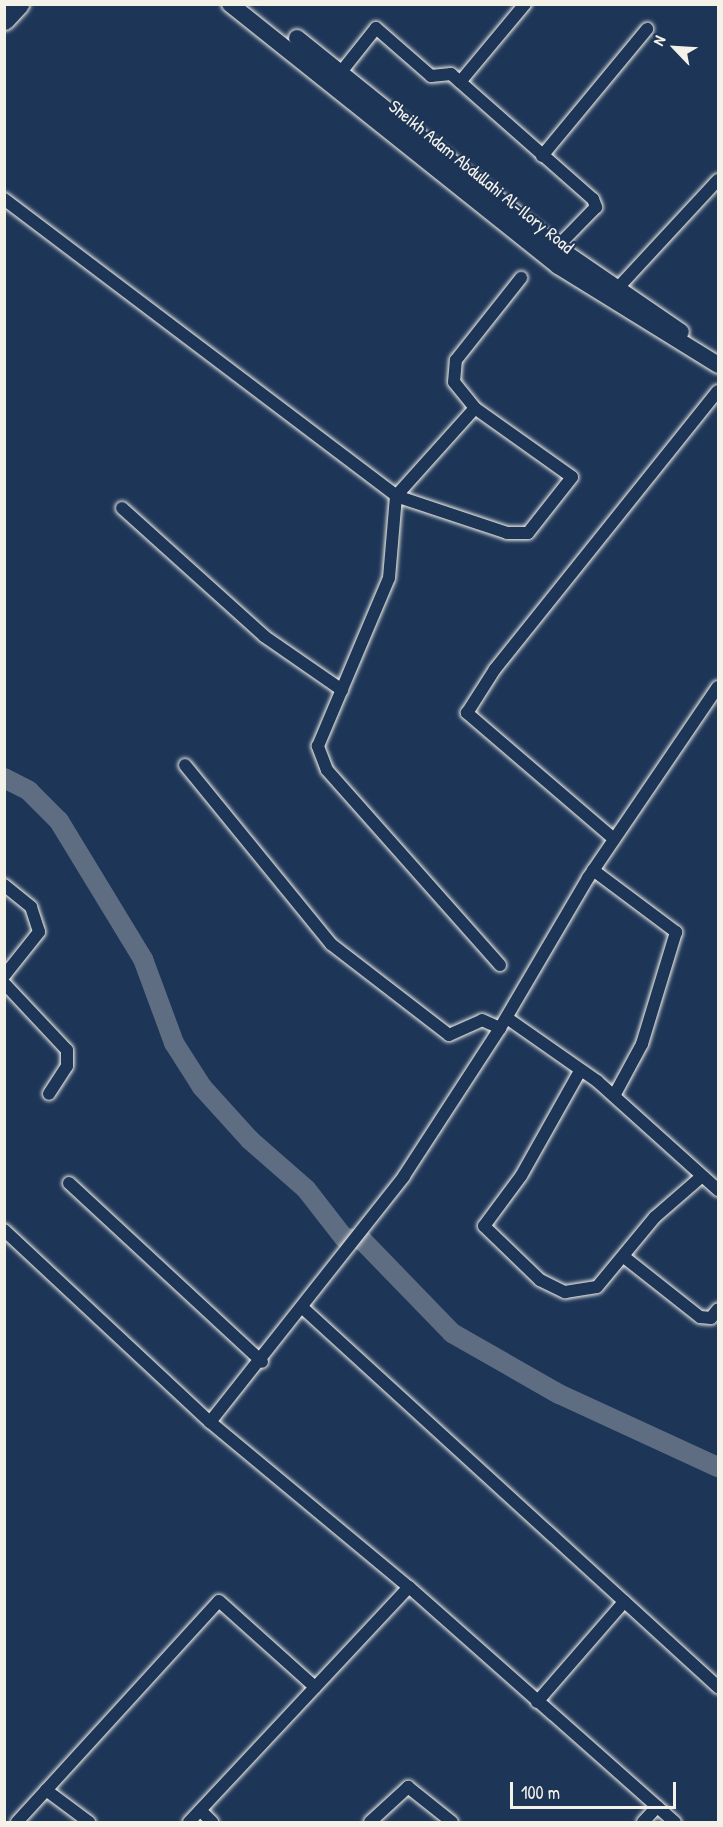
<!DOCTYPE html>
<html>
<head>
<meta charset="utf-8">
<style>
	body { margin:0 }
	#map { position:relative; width:723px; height:1827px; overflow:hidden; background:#1d3557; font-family:"Patrick Hand",sans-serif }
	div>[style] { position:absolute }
	.river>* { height:20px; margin:-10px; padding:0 10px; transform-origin:10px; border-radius:10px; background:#5e6d82 }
	.roads { filter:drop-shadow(0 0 2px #f4f1e8) drop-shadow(0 0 2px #f4f1e8) }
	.street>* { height:12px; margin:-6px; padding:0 6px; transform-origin:6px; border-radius:6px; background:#1d3557 }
	.secondary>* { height:16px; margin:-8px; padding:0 8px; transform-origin:8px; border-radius:8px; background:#1d3557 }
	.highway>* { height:21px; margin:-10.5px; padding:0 10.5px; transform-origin:10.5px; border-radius:10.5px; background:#1d3557 }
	span { translate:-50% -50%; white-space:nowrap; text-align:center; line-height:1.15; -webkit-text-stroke:4.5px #1d3557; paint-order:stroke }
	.street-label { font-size:18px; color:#f4f1e8 }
	.frame { position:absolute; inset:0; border:6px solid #f4f1e8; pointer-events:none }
	.north { position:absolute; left:645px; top:18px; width:60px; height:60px; -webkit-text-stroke:4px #1d3557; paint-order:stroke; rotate:295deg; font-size:16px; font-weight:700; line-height:24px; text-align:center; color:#f4f1e8 }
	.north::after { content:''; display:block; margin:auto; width:21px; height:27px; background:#f4f1e8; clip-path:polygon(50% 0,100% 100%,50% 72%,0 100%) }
	.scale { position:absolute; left:510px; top:1782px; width:166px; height:27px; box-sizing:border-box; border:3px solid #f4f1e8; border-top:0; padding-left:8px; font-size:18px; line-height:21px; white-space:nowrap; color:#f4f1e8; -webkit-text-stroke:4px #1d3557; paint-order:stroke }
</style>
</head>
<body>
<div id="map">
	<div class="river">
		<i style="left:4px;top:778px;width:28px;rotate:27deg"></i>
		<i style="left:29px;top:791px;width:42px;rotate:45deg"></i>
		<i style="left:59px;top:821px;width:162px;rotate:58.7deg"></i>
		<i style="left:143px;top:959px;width:90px;rotate:69.7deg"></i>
		<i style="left:174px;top:1043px;width:52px;rotate:57.5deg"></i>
		<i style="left:202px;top:1087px;width:72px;rotate:47.8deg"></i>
		<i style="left:250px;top:1140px;width:74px;rotate:41.2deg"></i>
		<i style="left:306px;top:1189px;width:62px;rotate:52.2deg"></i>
		<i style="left:344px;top:1238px;width:18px;rotate:6deg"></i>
		<i style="left:362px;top:1240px;width:129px;rotate:45.9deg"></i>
		<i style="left:452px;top:1333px;width:123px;rotate:29.7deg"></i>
		<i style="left:559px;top:1394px;width:175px;rotate:24.7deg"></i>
	</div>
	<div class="roads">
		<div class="street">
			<i style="left:341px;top:72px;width:56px;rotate:-51.5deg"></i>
			<i style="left:376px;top:28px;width:73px;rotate:41.1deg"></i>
			<i style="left:431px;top:76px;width:20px;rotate:-6deg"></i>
			<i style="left:451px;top:74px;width:189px;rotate:41.4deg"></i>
			<i style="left:593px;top:199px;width:9px;rotate:69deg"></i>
			<i style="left:596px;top:207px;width:56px;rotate:134.3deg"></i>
			<i style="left:460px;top:82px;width:102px;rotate:-50.2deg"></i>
			<i style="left:542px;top:156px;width:165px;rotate:-50.4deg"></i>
			<i style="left:4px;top:199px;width:492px;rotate:37.1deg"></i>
			<i style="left:396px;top:496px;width:117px;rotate:18.4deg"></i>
			<i style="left:507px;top:533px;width:21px"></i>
			<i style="left:528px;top:533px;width:71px;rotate:-51.8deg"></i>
			<i style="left:572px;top:477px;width:119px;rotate:-144.6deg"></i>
			<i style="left:616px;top:290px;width:150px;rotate:-47.2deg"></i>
			<i style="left:122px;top:508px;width:191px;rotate:42deg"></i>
			<i style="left:264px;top:636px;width:95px;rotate:34.7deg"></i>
			<i style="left:185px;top:765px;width:231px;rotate:50.8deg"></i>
			<i style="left:331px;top:944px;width:149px;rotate:37.6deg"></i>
			<i style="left:449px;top:1035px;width:36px;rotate:-24deg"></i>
			<i style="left:482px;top:1020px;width:20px;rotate:24deg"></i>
			<i style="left:614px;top:839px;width:194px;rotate:-139.4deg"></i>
			<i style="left:467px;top:713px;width:52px;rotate:-57.5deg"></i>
			<i style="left:495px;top:669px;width:356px;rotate:-51.3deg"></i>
			<i style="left:593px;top:870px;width:104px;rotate:36.8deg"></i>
			<i style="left:676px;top:932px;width:117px;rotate:106.9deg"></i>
			<i style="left:642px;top:1044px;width:59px;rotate:118.3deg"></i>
			<i style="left:4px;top:885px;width:35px;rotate:39deg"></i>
			<i style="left:31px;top:907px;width:26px;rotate:72deg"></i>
			<i style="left:39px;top:932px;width:56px;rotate:128.5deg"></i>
			<i style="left:500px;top:965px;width:261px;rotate:-131.6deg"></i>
			<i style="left:327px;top:770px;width:26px;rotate:-111deg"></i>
			<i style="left:318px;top:746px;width:182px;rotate:-67.1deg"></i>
			<i style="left:389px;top:578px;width:82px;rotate:-85.1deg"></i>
			<i style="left:396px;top:496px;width:118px;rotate:-48.1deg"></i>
			<i style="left:475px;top:408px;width:33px;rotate:-129deg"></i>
			<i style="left:454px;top:382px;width:22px;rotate:-85deg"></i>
			<i style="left:456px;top:360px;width:105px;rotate:-51.6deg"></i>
			<i style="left:4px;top:983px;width:92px;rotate:46.8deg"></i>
			<i style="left:67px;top:1050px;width:16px;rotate:90deg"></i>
			<i style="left:67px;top:1066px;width:33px;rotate:123deg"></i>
			<i style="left:507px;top:1018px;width:110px;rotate:35deg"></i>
			<i style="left:597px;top:1081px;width:163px;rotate:42deg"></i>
			<i style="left:580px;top:1071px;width:120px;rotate:119.3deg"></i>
			<i style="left:521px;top:1176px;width:62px;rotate:126.5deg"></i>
			<i style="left:484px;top:1226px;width:78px;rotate:44deg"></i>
			<i style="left:540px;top:1280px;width:28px;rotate:26deg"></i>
			<i style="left:565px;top:1292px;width:32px;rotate:-9deg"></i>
			<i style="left:597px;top:1287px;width:91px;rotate:-50.4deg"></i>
			<i style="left:655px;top:1217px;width:61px;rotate:-41deg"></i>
			<i style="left:69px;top:1183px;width:263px;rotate:42.8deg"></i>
			<i style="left:4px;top:1230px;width:282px;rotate:43deg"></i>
			<i style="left:210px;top:1422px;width:259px;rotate:39.7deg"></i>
			<i style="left:409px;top:1587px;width:355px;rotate:41.5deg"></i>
			<i style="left:624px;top:1257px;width:97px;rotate:38.3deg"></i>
			<i style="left:700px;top:1317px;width:11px;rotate:5deg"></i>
			<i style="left:711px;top:1318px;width:11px;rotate:-52deg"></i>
			<i style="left:304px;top:1309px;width:561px;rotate:42.4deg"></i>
			<i style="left:210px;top:1422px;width:313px;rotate:-51.7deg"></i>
			<i style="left:404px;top:1176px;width:176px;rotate:-57deg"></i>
			<i style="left:500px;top:1028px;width:174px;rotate:-59.6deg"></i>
			<i style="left:588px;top:878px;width:231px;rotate:-55.8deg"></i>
			<i style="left:537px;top:1702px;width:133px;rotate:-49deg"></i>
			<i style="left:46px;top:1790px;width:54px;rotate:36.7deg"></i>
			<i style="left:201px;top:1811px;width:16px;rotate:45deg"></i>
			<i style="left:17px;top:1822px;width:299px;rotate:-47.6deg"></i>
			<i style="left:219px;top:1601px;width:129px;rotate:41.9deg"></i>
			<i style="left:189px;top:1822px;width:322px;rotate:-46.9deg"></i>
			<i style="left:370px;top:1822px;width:52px;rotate:-42.6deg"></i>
			<i style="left:408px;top:1787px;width:56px;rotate:38.5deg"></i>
			<i style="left:643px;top:1822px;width:21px;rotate:-47deg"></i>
		</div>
		<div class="secondary">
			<i style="left:230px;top:4px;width:420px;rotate:38.6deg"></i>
			<i style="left:558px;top:266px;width:188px;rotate:31.7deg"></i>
			<i style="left:297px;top:38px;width:334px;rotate:38.8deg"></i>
			<i style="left:557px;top:247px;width:150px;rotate:34.4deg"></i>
		</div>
		<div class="highway">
			<i style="left:4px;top:19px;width:21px;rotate:-47deg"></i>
		</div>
	</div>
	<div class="street-label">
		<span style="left:481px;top:177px;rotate:39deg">Sheikh Adam Abdullahi Al-Ilory Road</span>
	</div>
	<div class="frame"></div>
	<div class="north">N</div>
	<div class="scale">100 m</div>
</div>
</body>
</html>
